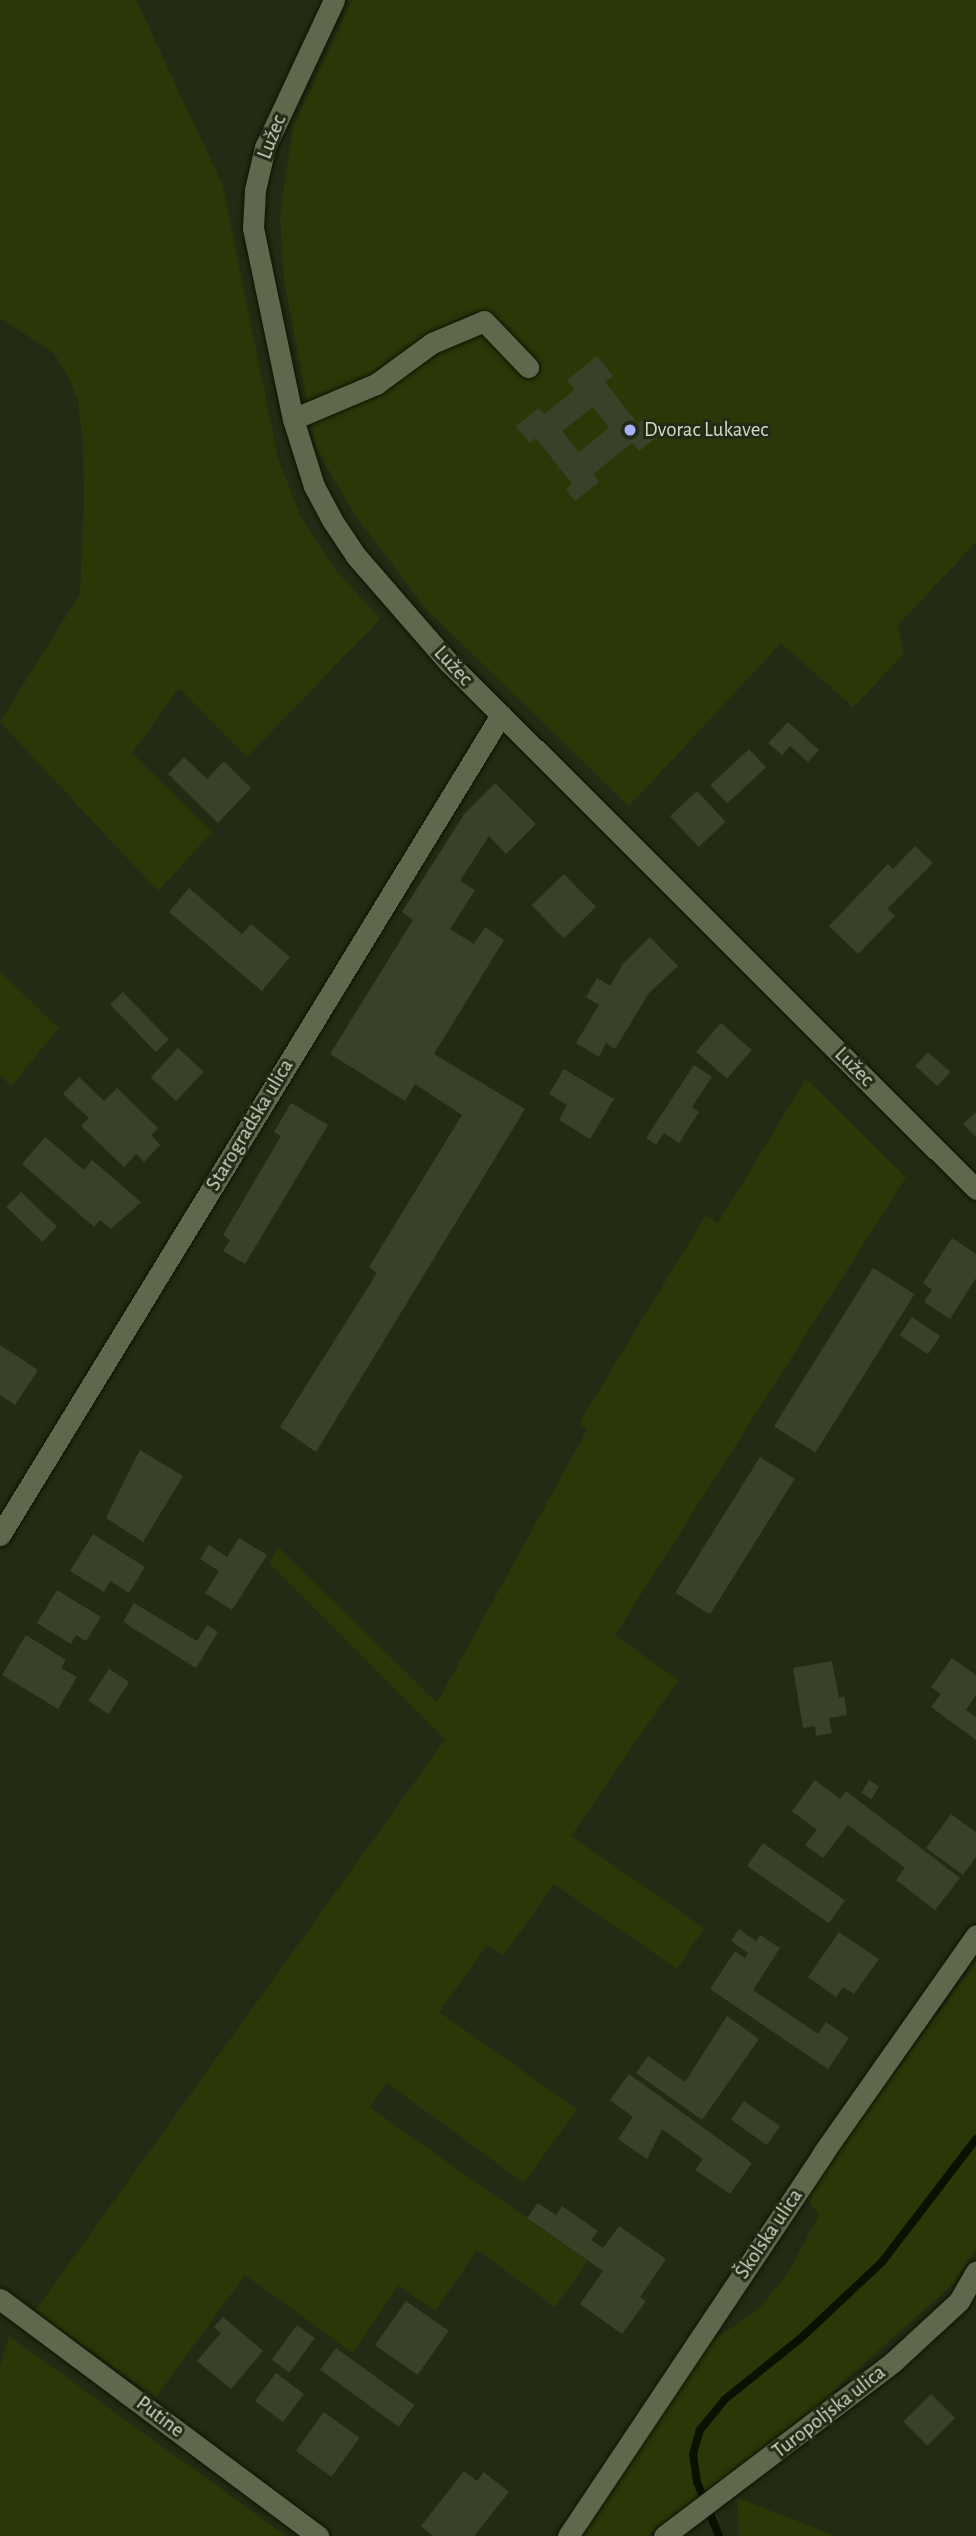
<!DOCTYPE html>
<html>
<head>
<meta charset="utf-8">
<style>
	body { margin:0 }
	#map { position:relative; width:976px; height:2536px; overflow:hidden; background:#242b14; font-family:"Alegreya Sans",sans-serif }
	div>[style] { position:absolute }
	.green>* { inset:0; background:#2c3708 }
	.stream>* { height:8px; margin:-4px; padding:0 4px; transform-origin:4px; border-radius:4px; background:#0b1001 }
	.building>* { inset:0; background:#394128; transform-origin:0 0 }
	.roads { filter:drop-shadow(0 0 2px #0e1401) drop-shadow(0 0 2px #0e1401) }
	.minor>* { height:21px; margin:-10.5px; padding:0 10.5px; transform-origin:10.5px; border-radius:10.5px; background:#5f674d }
	.dots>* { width:19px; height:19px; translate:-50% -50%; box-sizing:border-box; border:4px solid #242b14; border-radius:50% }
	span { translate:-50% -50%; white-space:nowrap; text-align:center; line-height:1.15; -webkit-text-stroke:6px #242b14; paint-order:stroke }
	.street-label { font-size:21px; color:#d3d8ca }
	.poi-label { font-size:21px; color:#d3d8ca }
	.left { translate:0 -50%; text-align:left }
</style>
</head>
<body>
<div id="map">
	<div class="green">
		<i style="clip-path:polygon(0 0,136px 0,223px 186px,278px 459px,301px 517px,334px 568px,380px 619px,247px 757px,179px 688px,132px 753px,212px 832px,158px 891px,0 722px,80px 594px,84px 502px,83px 441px,78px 401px,68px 376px,54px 353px,0 318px)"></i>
		<i style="clip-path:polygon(352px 0,976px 0,976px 542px,898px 625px,904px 654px,853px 707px,781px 643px,629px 806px,427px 610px,355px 515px,316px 448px,284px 281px,280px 215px,293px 127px)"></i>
		<i style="clip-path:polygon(0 972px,59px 1028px,11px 1086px,0 1075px)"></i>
		<i style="clip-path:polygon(806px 1079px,906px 1177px,615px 1635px,678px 1680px,571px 1836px,704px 1928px,677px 1969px,554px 1884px,503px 1956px,487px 1945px,439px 2012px,577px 2109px,524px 2183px,387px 2083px,369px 2107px,588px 2261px,555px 2307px,477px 2250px,435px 2311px,398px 2285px,353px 2353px,245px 2275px,156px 2397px,35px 2311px,445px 1740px,269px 1563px,279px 1548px,437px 1703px,587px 1430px,579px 1423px,706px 1215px,718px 1223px)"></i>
		<i style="clip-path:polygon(976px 1962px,976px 2249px,953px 2284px,805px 2416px,647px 2536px,582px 2536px,710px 2342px,758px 2310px,788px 2273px,819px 2215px,805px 2195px)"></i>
		<i style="clip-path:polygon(9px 2336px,286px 2536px,0 2536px,0 2367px)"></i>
		<i style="clip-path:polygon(737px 2498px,836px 2536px,739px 2536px)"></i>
	</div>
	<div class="stream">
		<i style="left:719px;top:2536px;width:58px;rotate:-112.2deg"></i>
		<i style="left:697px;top:2482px;width:28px;rotate:-98deg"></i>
		<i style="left:693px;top:2454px;width:25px;rotate:-74deg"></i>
		<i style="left:700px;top:2430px;width:38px;rotate:-51deg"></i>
		<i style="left:724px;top:2400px;width:97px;rotate:-38.8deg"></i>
		<i style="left:800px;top:2339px;width:112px;rotate:-43.2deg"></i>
		<i style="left:882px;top:2262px;width:155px;rotate:-52.6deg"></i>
	</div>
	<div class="building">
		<i style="clip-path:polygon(evenodd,597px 356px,613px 376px,605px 382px,638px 424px,644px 419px,658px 436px,639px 451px,632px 443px,593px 474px,599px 482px,575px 501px,566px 489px,572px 484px,536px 438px,530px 443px,516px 426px,539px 408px,544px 414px,575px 390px,567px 380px,597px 356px,593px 407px,609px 428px,579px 452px,562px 431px,593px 407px)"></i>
		<i style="clip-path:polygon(788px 722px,819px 750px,808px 762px,790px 746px,782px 755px,768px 743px)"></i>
		<i style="left:749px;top:749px;width:25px;height:53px;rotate:47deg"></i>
		<i style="clip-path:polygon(184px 757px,207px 779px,224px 761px,251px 788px,218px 823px,168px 774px)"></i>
		<i style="clip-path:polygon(495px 783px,536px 824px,506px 854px,489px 836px,460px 881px,475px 890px,450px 929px,474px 944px,485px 927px,504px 940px,434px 1054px,525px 1109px,316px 1452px,280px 1427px,377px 1273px,369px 1267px,462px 1115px,415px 1084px,405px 1101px,330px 1054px,413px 920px,402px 912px,465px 813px)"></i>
		<i style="left:697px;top:791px;width:42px;height:37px;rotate:47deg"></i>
		<i style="clip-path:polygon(915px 846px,933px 863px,887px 909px,895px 916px,858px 954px,829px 926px,888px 864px,893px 869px)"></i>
		<i style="left:564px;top:874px;width:46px;height:45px;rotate:46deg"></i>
		<i style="clip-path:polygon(189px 888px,242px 934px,251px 924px,290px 957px,262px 991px,169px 912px)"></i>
		<i style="clip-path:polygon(650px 937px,678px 966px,649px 993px,615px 1049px,606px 1043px,599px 1057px,576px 1043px,599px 1005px,586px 997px,597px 978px,610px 986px,623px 964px)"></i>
		<i style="left:123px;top:992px;width:66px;height:18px;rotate:46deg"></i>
		<i style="left:721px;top:1023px;width:41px;height:38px;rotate:41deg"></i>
		<i style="left:178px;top:1048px;width:35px;height:40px;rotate:43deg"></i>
		<i style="left:928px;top:1052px;width:30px;height:19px;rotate:42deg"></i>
		<i style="clip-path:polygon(694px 1065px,712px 1077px,692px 1107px,699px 1112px,679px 1143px,664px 1133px,656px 1145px,646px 1138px)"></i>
		<i style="clip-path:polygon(564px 1069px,614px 1099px,590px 1139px,559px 1120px,567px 1105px,549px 1094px)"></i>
		<i style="clip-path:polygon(79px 1077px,104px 1101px,117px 1088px,158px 1128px,151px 1135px,160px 1145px,144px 1162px,136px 1154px,124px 1167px,81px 1126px,89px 1118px,63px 1094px)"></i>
		<i style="clip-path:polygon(291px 1103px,328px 1125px,245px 1264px,223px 1251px,230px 1240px,223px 1235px,281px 1136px,274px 1132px)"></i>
		<i style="clip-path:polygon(976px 1112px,976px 1137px,963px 1124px)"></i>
		<i style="clip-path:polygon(45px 1137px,84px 1170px,92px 1160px,141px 1202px,111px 1229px,100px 1220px,94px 1227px,22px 1164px)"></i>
		<i style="left:21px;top:1192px;width:50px;height:21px;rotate:44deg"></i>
		<i style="clip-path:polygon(952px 1238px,976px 1254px,976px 1278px,950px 1319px,924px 1302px,932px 1290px,923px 1283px)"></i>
		<i style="left:873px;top:1268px;width:49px;height:187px;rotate:32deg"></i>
		<i style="left:912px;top:1317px;width:34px;height:22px;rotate:34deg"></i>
		<i style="clip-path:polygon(0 1345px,38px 1370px,15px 1405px,0 1395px)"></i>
		<i style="clip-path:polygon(140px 1450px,183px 1476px,143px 1542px,106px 1518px)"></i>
		<i style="left:760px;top:1457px;width:41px;height:160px;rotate:32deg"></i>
		<i style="clip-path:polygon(93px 1534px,145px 1567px,129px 1593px,110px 1581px,104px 1592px,70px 1571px)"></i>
		<i style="clip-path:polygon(239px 1538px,267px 1555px,232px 1610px,205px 1593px,219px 1571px,200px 1559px,209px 1545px,227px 1557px)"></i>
		<i style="clip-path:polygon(57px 1590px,101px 1617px,86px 1641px,76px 1635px,71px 1644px,37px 1623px)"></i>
		<i style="clip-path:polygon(134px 1603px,197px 1641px,207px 1625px,218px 1632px,196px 1668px,123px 1622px)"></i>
		<i style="clip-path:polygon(26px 1635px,66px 1660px,61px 1668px,77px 1677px,58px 1709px,2px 1675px)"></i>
		<i style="clip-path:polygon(952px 1658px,976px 1675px,976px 1695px,966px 1710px,976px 1717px,976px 1740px,931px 1707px,941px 1694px,931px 1687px)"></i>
		<i style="clip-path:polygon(832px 1661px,839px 1698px,844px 1696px,847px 1715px,829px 1718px,832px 1733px,816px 1736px,815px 1726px,803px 1728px,793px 1668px)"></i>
		<i style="left:109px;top:1669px;width:24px;height:38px;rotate:33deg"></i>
		<i style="clip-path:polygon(815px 1780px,840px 1799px,846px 1791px,960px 1878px,935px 1910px,896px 1880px,905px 1868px,848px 1825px,823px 1858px,805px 1845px,817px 1830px,792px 1811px)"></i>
		<i style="left:869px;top:1780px;width:12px;height:15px;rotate:31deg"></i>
		<i style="clip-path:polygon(951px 1814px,976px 1832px,976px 1857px,963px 1875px,926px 1848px)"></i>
		<i style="left:763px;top:1843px;width:100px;height:28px;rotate:35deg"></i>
		<i style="clip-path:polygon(739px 1929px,756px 1941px,760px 1935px,780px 1948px,753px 1990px,818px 2034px,826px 2022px,849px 2038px,828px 2069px,710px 1989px,735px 1951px,745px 1958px,748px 1953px,731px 1941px)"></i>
		<i style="clip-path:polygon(839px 1932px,879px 1959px,854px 1994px,843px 1987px,836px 1997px,808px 1977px)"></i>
		<i style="clip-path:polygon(727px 2016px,759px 2039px,702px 2120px,636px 2073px,648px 2056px,685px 2082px)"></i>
		<i style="clip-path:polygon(629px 2074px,752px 2163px,730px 2194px,695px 2170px,703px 2159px,662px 2129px,647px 2159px,618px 2139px,633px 2117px,610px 2100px)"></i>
		<i style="left:744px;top:2101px;width:44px;height:23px;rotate:35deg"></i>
		<i style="clip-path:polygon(538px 2203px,556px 2215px,562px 2206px,598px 2231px,591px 2240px,603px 2248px,619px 2226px,666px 2259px,640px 2297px,646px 2301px,622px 2334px,580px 2304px,603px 2271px,527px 2218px)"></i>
		<i style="left:406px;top:2301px;width:52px;height:54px;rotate:35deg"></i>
		<i style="clip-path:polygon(223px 2317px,263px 2351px,231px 2389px,197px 2361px,221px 2333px,214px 2327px)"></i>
		<i style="left:297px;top:2325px;width:22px;height:43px;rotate:36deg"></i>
		<i style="left:336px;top:2348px;width:97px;height:27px;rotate:36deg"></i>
		<i style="left:276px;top:2373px;width:35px;height:35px;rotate:37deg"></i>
		<i style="left:931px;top:2394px;width:34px;height:39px;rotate:45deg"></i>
		<i style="left:324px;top:2412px;width:44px;height:48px;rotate:36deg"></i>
		<i style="clip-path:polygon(464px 2471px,477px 2481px,484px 2472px,509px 2492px,474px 2536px,433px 2536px,421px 2526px)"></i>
	</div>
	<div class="roads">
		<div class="minor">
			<i style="left:334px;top:0;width:162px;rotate:115.1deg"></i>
			<i style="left:265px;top:147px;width:44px;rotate:103.1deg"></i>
			<i style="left:255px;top:190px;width:38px;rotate:93deg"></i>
			<i style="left:253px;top:228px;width:195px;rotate:78.2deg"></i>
			<i style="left:293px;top:419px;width:70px;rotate:72.6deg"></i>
			<i style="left:314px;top:486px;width:38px;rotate:62deg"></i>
			<i style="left:332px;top:520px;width:43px;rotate:56.3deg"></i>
			<i style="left:356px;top:556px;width:143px;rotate:49deg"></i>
			<i style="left:450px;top:664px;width:743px;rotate:44.95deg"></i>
			<i style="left:293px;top:419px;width:90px;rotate:-22.9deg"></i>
			<i style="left:376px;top:384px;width:69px;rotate:-36.2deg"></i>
			<i style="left:432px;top:343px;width:56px;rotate:-22.9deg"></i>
			<i style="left:484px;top:321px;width:64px;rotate:46.3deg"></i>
			<i style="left:0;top:1535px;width:961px;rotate:-58.58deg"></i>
			<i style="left:0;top:2299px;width:397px;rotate:36.7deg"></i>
			<i style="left:568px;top:2536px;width:460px;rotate:-56.3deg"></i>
			<i style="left:823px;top:2153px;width:266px;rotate:-54.9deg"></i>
			<i style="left:664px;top:2536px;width:288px;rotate:-37.2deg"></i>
			<i style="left:893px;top:2362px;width:90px;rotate:-42.7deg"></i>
			<i style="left:959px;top:2301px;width:34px;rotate:-60deg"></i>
		</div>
	</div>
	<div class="dots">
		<i style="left:630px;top:430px;background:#a9b0fc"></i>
	</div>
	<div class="street-label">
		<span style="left:272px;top:137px;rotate:-69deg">Lužec</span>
		<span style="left:453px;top:666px;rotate:47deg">Lužec</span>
		<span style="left:854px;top:1067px;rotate:45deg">Lužec</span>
		<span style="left:250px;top:1125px;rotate:-59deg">Starogradska ulica</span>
		<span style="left:769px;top:2234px;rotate:-56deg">Školska ulica</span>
		<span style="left:829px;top:2412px;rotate:-38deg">Turopoljska ulica</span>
		<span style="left:160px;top:2417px;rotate:37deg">Putine</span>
	</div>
	<div class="poi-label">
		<span class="left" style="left:644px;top:430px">Dvorac Lukavec</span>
	</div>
</div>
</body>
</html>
